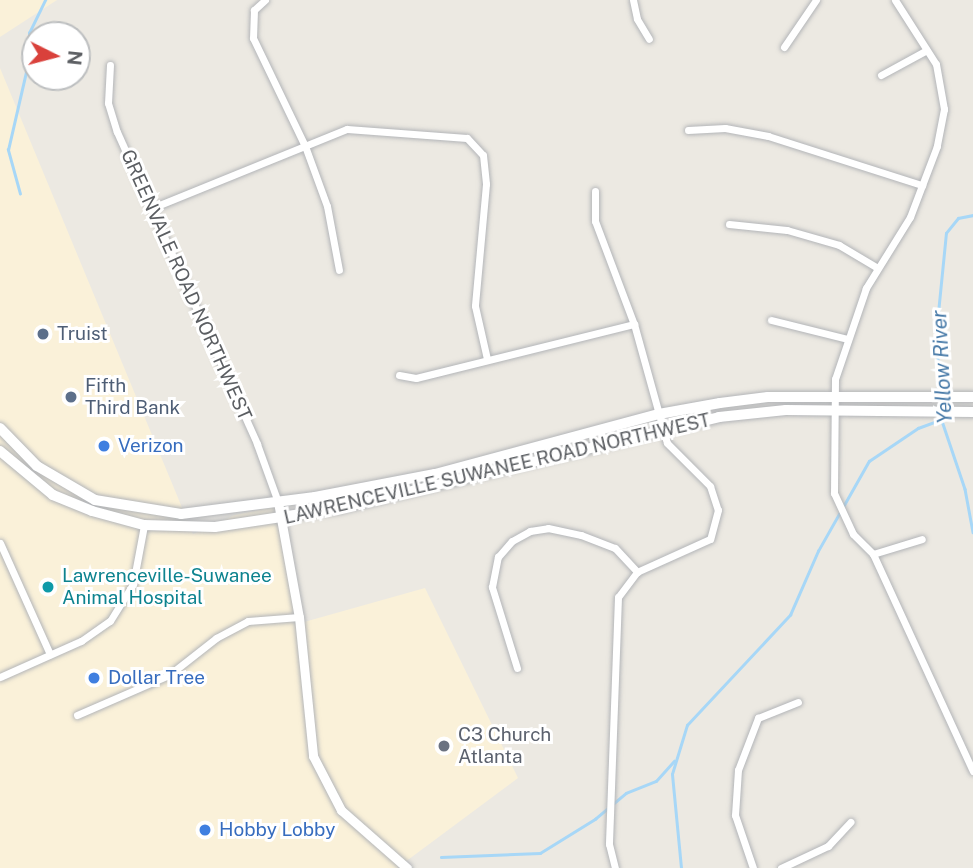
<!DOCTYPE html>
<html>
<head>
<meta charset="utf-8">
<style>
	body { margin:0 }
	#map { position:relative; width:973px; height:868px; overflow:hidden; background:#ece9e2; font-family:"Public Sans",sans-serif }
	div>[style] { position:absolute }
	.commercial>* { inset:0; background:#faf1d9 }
	.stream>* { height:2.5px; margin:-1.25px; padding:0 1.25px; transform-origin:1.25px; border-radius:1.25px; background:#a7d7f7 }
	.roads { filter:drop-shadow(0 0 2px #b3b5b8) drop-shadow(0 0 2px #b3b5b8) }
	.minor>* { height:7px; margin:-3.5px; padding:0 3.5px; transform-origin:3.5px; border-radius:3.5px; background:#fff }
	.tertiary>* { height:9px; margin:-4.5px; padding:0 4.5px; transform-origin:4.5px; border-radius:4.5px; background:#fff }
	.secondary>* { height:10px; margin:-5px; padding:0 5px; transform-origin:5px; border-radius:5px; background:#fff }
	.dots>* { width:19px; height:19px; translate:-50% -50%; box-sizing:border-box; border:4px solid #fff; border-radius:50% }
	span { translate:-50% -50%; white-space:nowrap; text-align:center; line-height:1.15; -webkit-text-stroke:6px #fff; paint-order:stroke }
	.street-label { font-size:19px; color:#5b5e62 }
	.service-label { font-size:19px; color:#4e5e75 }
	.left { translate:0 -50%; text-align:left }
	.shop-label { font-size:19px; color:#366cbe }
	.culture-label { font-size:19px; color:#0d838f }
	.worship-label { font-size:19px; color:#5b616d }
	.water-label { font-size:21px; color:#4679a7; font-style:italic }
	.north { position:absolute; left:21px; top:21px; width:70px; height:70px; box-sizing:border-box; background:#fff; border:2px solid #bdbfc0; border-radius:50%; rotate:96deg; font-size:19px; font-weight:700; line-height:28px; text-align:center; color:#5b5e62 }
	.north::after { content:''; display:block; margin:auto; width:24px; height:32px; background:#d9413b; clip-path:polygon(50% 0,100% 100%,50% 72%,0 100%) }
</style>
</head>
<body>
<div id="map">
	<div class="commercial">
		<i style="clip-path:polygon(0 0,57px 0,0 37px)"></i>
		<i style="clip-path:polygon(0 68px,193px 534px,235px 515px,284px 505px,297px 624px,425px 588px,518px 778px,397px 868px,0 868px)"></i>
	</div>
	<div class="stream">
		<i style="left:20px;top:194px;width:46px;rotate:-105.3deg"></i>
		<i style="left:8px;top:150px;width:93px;rotate:-77deg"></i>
		<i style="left:29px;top:59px;width:26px;rotate:-90deg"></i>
		<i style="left:29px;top:33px;width:37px;rotate:-64deg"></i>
		<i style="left:938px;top:394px;width:71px;rotate:-90.8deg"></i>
		<i style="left:937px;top:323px;width:90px;rotate:-84.3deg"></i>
		<i style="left:946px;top:233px;width:19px;rotate:-51deg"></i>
		<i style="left:958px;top:218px;width:15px;rotate:-11deg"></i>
		<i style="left:940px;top:415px;width:78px;rotate:71.3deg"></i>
		<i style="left:965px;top:489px;width:44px;rotate:79.5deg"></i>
		<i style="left:441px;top:857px;width:99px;rotate:-2.3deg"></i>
		<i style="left:540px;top:853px;width:65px;rotate:-31.7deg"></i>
		<i style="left:595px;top:819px;width:40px;rotate:-40deg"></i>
		<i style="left:626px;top:793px;width:32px;rotate:-22deg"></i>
		<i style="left:656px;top:781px;width:27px;rotate:-48deg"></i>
		<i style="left:681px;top:868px;width:94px;rotate:-95.5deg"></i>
		<i style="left:672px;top:774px;width:51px;rotate:-73deg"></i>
		<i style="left:687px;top:725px;width:151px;rotate:-46.9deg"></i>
		<i style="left:790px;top:615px;width:70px;rotate:-66.4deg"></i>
		<i style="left:818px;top:551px;width:103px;rotate:-60.5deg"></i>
		<i style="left:869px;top:461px;width:59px;rotate:-34deg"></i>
		<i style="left:918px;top:428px;width:23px;rotate:-20deg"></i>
	</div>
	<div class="roads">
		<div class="minor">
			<i style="left:265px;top:0;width:15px;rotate:138deg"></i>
			<i style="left:254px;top:10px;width:28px;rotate:92deg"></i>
			<i style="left:253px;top:38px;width:120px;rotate:64.3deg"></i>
			<i style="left:305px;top:146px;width:64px;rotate:69.9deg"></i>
			<i style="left:327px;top:206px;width:65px;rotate:79.4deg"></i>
			<i style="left:633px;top:0;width:19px;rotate:78deg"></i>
			<i style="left:637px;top:19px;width:23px;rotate:59deg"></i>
			<i style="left:895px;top:0;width:76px;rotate:57.4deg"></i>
			<i style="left:936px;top:64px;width:46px;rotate:79.9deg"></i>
			<i style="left:944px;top:109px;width:38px;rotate:101deg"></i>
			<i style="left:937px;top:146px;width:76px;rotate:110.8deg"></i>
			<i style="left:910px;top:217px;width:84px;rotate:121.8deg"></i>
			<i style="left:866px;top:288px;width:96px;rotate:108.8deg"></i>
			<i style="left:835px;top:379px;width:114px;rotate:90.5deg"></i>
			<i style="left:834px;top:493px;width:45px;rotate:65.1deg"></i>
			<i style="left:853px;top:534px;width:28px;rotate:45deg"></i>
			<i style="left:873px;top:554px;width:239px;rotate:65.3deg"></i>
			<i style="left:784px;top:47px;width:57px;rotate:-55.8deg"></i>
			<i style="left:110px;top:65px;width:38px;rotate:93deg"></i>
			<i style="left:108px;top:103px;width:30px;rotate:73deg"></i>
			<i style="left:117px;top:132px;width:342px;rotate:65.8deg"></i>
			<i style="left:257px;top:444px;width:62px;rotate:70.1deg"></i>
			<i style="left:881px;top:75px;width:52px;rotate:-28.5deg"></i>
			<i style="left:688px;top:130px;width:37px;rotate:-3deg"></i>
			<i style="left:725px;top:128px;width:44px;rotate:10.5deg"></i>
			<i style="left:768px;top:136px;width:162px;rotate:17.7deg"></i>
			<i style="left:595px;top:191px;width:30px;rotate:90deg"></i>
			<i style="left:595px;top:221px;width:110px;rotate:69.3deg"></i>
			<i style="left:634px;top:324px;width:123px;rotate:74.5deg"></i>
			<i style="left:667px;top:443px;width:61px;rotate:45deg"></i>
			<i style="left:710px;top:486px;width:25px;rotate:72deg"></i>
			<i style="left:718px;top:510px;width:30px;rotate:105deg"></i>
			<i style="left:710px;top:539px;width:80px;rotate:155.7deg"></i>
			<i style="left:637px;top:572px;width:31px;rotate:127deg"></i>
			<i style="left:618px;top:597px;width:247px;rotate:92.1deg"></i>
			<i style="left:609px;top:844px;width:25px;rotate:76deg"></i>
			<i style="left:152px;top:208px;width:210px;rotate:-22.1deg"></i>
			<i style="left:347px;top:129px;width:120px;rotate:4.3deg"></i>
			<i style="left:467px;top:138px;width:23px;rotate:47deg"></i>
			<i style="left:483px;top:155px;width:29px;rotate:84deg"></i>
			<i style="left:486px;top:184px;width:122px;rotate:95.2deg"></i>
			<i style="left:475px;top:306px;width:54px;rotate:77.2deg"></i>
			<i style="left:729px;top:224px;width:58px;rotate:5.9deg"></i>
			<i style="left:787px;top:230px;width:54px;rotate:16.1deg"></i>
			<i style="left:839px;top:245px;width:43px;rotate:30.7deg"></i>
			<i style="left:771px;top:320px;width:78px;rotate:14deg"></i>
			<i style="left:399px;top:375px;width:17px;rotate:10deg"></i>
			<i style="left:416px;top:378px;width:225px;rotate:-13.9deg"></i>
			<i style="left:0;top:543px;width:122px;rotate:65.8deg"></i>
			<i style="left:873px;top:554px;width:51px;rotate:-17deg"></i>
			<i style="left:517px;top:668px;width:85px;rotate:-107.2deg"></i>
			<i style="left:492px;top:587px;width:31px;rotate:-79deg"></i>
			<i style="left:498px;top:557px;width:21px;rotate:-49deg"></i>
			<i style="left:512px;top:541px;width:21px;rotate:-29deg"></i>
			<i style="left:530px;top:531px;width:18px;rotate:-9deg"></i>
			<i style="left:548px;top:528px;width:34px;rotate:12deg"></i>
			<i style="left:581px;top:535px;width:36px;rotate:21deg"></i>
			<i style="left:615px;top:548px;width:33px;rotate:47deg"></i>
			<i style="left:0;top:677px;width:89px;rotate:-24deg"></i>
			<i style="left:81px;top:641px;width:35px;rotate:-35deg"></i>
			<i style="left:110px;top:621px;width:44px;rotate:-58.1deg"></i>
			<i style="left:133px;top:584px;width:60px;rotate:-79.4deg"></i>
			<i style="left:77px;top:715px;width:100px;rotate:-23.5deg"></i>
			<i style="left:169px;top:675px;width:60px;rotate:-38.2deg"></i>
			<i style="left:216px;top:638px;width:36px;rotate:-28deg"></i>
			<i style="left:248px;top:621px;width:51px;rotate:-4.5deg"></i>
			<i style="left:753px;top:868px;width:56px;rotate:-108.8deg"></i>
			<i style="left:735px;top:815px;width:45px;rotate:-86.2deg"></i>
			<i style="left:738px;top:770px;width:56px;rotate:-69deg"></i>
			<i style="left:758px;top:718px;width:43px;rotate:-21.8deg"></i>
			<i style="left:781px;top:868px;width:52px;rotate:-25.1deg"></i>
			<i style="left:828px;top:846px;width:33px;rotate:-47deg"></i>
		</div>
		<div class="tertiary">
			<i style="left:278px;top:502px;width:117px;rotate:79.7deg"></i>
			<i style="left:299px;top:617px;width:140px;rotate:84.2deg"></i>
			<i style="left:313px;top:756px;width:61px;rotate:62.6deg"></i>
			<i style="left:341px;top:810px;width:88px;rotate:41.3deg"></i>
		</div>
		<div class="secondary">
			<i style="left:0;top:428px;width:53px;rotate:45.8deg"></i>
			<i style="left:37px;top:466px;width:67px;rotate:30.4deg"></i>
			<i style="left:95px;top:500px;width:87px;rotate:9.2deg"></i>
			<i style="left:181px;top:514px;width:135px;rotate:-7.2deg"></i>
			<i style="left:315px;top:497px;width:122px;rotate:-10.9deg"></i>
			<i style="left:435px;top:474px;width:232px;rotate:-15deg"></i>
			<i style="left:659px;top:414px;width:62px;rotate:-10.2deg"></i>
			<i style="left:720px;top:403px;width:48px;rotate:-7.1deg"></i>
			<i style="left:768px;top:397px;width:205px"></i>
			<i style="left:0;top:451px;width:69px;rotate:39.7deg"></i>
			<i style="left:53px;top:495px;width:42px;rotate:22.3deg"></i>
			<i style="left:92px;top:511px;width:54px;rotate:15.1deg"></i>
			<i style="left:144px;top:525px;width:71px;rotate:1.6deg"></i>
			<i style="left:215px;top:527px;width:127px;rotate:-8.6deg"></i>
			<i style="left:341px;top:508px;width:389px;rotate:-13.5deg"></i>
			<i style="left:719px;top:417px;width:67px;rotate:-6deg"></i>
			<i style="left:786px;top:410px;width:187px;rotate:0.6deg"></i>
		</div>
	</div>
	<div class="dots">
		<i style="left:43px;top:334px;background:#5c6f8a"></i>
		<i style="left:71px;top:397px;background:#5c6f8a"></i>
		<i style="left:104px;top:446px;background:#3f7fe0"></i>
		<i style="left:48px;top:587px;background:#0f9aa8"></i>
		<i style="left:94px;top:678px;background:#3f7fe0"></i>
		<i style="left:444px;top:746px;background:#6b7280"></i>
		<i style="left:205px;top:830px;background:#3f7fe0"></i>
	</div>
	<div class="street-label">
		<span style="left:186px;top:285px;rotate:66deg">GREENVALE ROAD NORTHWEST</span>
		<span style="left:497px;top:469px;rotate:-13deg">LAWRENCEVILLE SUWANEE ROAD NORTHWEST</span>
	</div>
	<div class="service-label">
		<span class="left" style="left:57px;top:334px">Truist</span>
		<span class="left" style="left:85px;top:397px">Fifth<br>Third Bank</span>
	</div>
	<div class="shop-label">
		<span class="left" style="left:118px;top:446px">Verizon</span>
		<span class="left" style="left:108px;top:678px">Dollar Tree</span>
		<span class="left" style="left:219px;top:830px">Hobby Lobby</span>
	</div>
	<div class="culture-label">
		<span class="left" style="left:62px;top:587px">Lawrenceville-Suwanee<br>Animal Hospital</span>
	</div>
	<div class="worship-label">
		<span class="left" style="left:458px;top:746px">C3 Church<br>Atlanta</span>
	</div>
	<div class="water-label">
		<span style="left:942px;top:367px;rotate:-93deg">Yellow River</span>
	</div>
	<div class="north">N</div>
</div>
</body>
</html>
